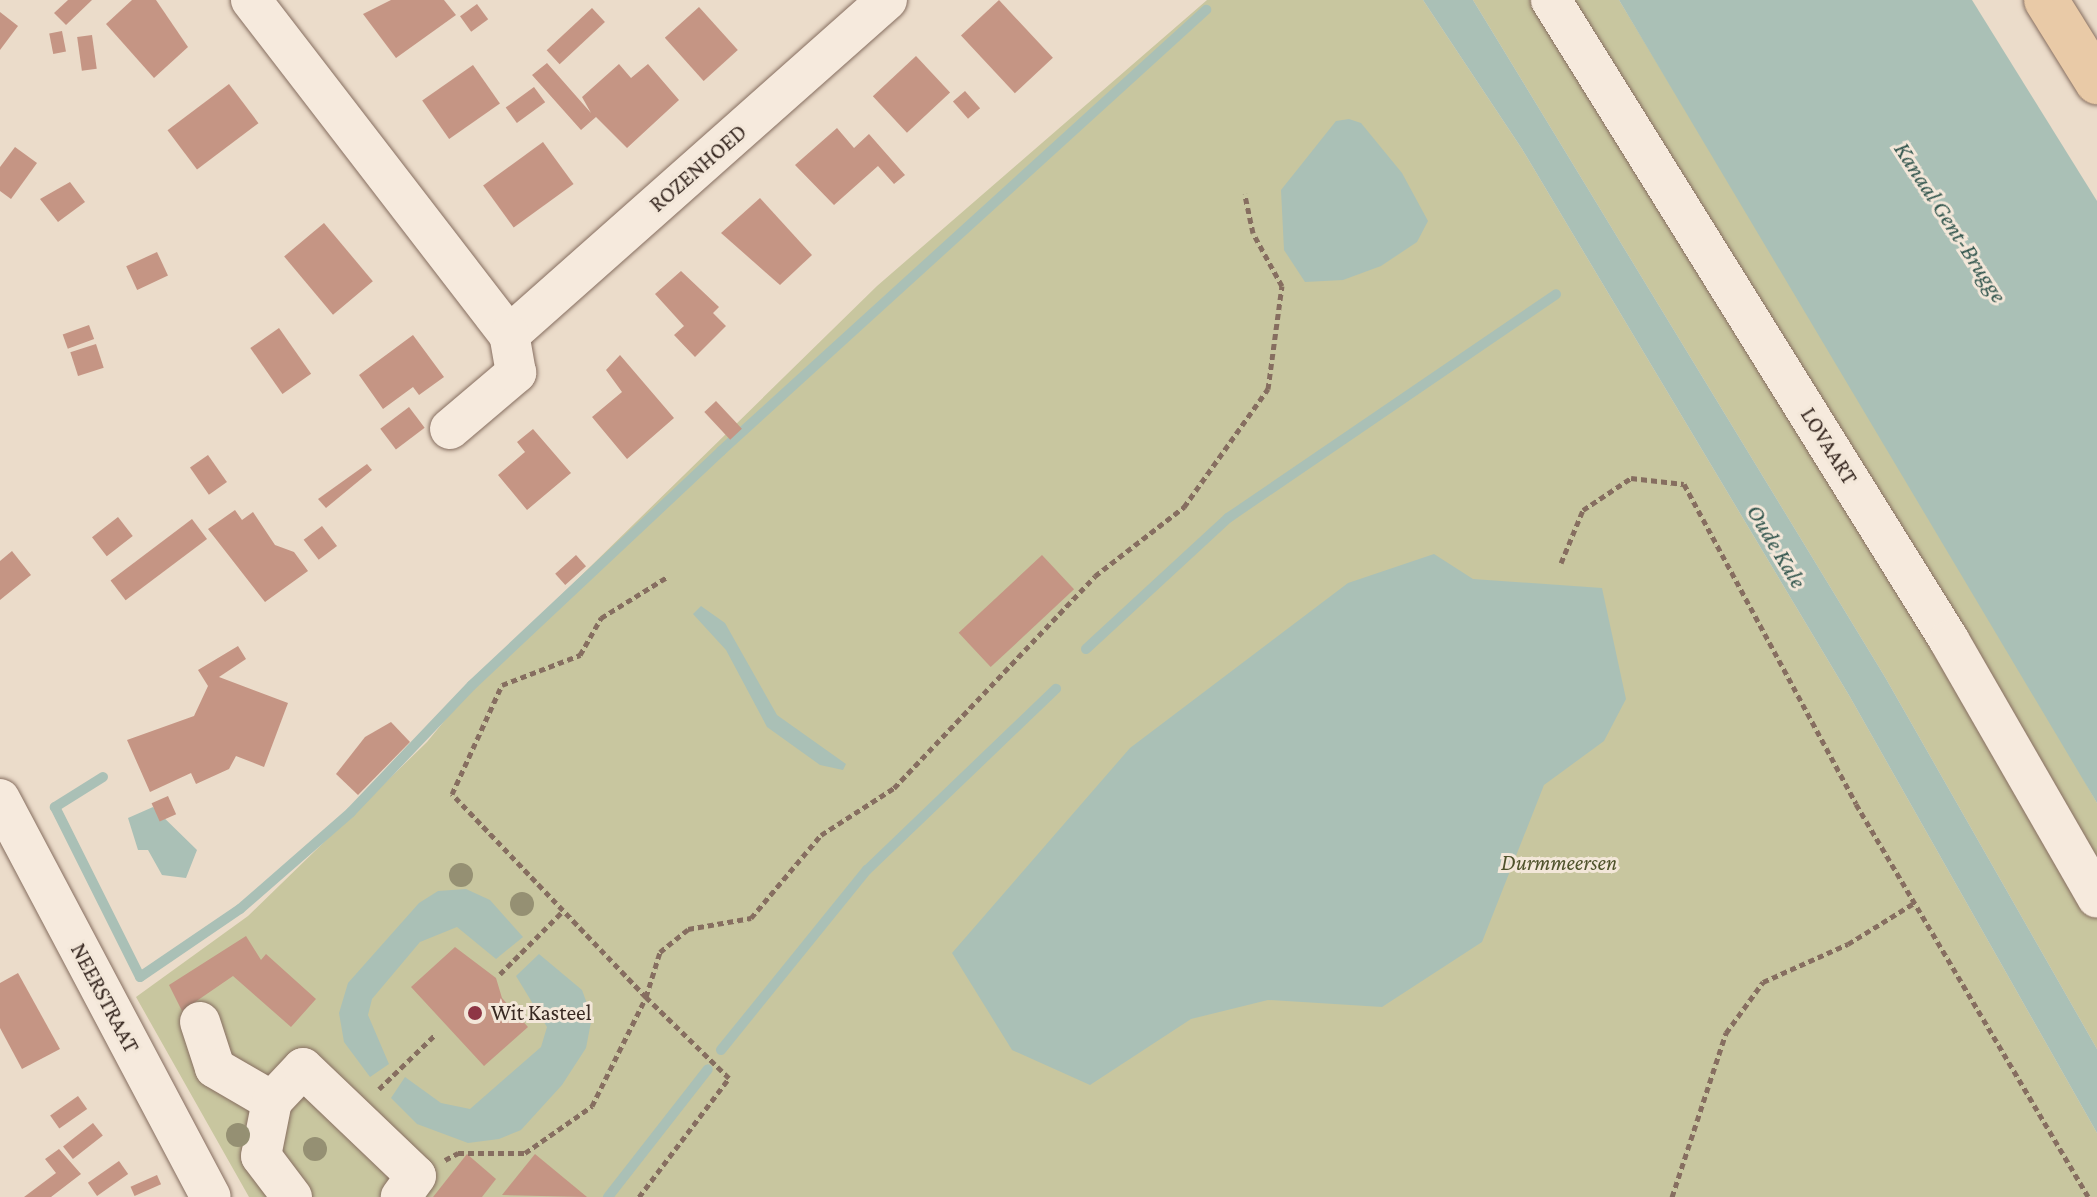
<!DOCTYPE html>
<html>
<head>
<meta charset="utf-8">
<style>
	body { margin:0 }
	#map { position:relative; width:2097px; height:1197px; overflow:hidden; background:#ebdcca; font-family:"Crimson Pro",serif }
	div>[style] { position:absolute }
	.green>* { inset:0; background:#c8c69f }
	.water>* { inset:0; background:#aac0b6 }
	.stream>* { height:10px; margin:-5px; padding:0 5px; transform-origin:5px; border-radius:5px; background:#aac0b6 }
	.building>* { inset:0; background:#c59584; transform-origin:0 0 }
	.path>* { height:5px; margin-top:-2.5px; transform-origin:0; background:repeating-linear-gradient(90deg,#866e60 0 6px,transparent 0 10px) }
	.roads { filter:drop-shadow(0 0 2px #866e60) drop-shadow(0 0 2px #866e60) }
	.minor>* { height:40px; margin:-20px; padding:0 20px; transform-origin:20px; border-radius:20px; background:#f6eadd }
	.major>* { height:44px; margin:-22px; padding:0 22px; transform-origin:22px; border-radius:22px; background:#e9caa7 }
	.trees>* { width:24px; height:24px; margin:-12px; border-radius:50%; background:#959073 }
	.dots>* { width:22px; height:22px; translate:-50% -50%; box-sizing:border-box; border:4px solid #f3e7d9; border-radius:50% }
	span { translate:-50% -50%; white-space:nowrap; text-align:center; line-height:1.15; -webkit-text-stroke:6px #f3e7d9; paint-order:stroke }
	.street-label { font-size:22px; color:#382922 }
	.park-label { font-size:22px; color:#4e522b; font-style:italic }
	.poi-label { font-size:22px; color:#382922 }
	.left { translate:0 -50%; text-align:left }
	.water-label { font-size:24px; color:#33564e; font-style:italic }
</style>
</head>
<body>
<div id="map">
	<div class="green">
		<i style="clip-path:polygon(1207px 0,1423px 0,1522px 149px,1850px 697px,2097px 1133px,2097px 1197px,249px 1197px,136px 997px,248px 916px,427px 742px,492px 663px,877px 286px)"></i>
		<i style="clip-path:polygon(1473px 0,1619px 0,1991px 616px,2097px 803px,2097px 1049px,1885px 677px)"></i>
	</div>
	<div class="water">
		<i style="clip-path:polygon(1423px 0,1473px 0,1885px 677px,2097px 1049px,2097px 1133px,1850px 697px,1522px 149px)"></i>
		<i style="clip-path:polygon(1619px 0,1972px 0,2097px 201px,2097px 803px)"></i>
		<i style="clip-path:polygon(1349px 119px,1361px 123px,1402px 173px,1428px 221px,1417px 242px,1381px 266px,1343px 280px,1305px 282px,1284px 250px,1281px 190px,1336px 121px)"></i>
		<i style="clip-path:polygon(1434px 554px,1473px 579px,1602px 588px,1626px 699px,1604px 741px,1544px 785px,1482px 942px,1382px 1007px,1268px 1000px,1191px 1019px,1090px 1085px,1012px 1050px,952px 953px,1130px 748px,1348px 583px)"></i>
		<i style="clip-path:polygon(701px 606px,725px 623px,777px 715px,846px 764px,843px 770px,820px 765px,767px 727px,726px 650px,693px 614px)"></i>
		<i style="clip-path:polygon(153px 807px,197px 850px,186px 878px,162px 875px,148px 850px,138px 850px,128px 818px)"></i>
		<i style="clip-path:polygon(466px 889px,490px 900px,523px 937px,496px 959px,457px 927px,420px 942px,372px 999px,368px 1015px,389px 1064px,370px 1077px,344px 1042px,339px 1013px,348px 983px,419px 903px,438px 891px)"></i>
		<i style="clip-path:polygon(539px 954px,582px 990px,592px 1017px,586px 1048px,562px 1085px,521px 1130px,499px 1139px,468px 1143px,417px 1124px,391px 1098px,405px 1077px,441px 1103px,470px 1109px,541px 1047px,547px 1027px,516px 976px)"></i>
	</div>
	<div class="stream">
		<i style="left:1086px;top:649px;width:193px;rotate:-42.7deg"></i>
		<i style="left:1228px;top:518px;width:397px;rotate:-34.3deg"></i>
		<i style="left:103px;top:777px;width:57px;rotate:148deg"></i>
		<i style="left:55px;top:807px;width:190px;rotate:63.4deg"></i>
		<i style="left:140px;top:977px;width:121px;rotate:-34.2deg"></i>
		<i style="left:240px;top:909px;width:147px;rotate:-41.1deg"></i>
		<i style="left:351px;top:812px;width:175px;rotate:-46.4deg"></i>
		<i style="left:472px;top:685px;width:342px;rotate:-43.2deg"></i>
		<i style="left:721px;top:451px;width:656px;rotate:-42.28deg"></i>
		<i style="left:721px;top:1050px;width:232px;rotate:-51deg"></i>
		<i style="left:867px;top:870px;width:262px;rotate:-43.8deg"></i>
		<i style="left:608px;top:1197px;width:162px;rotate:-52deg"></i>
	</div>
	<div class="building">
		<i style="clip-path:polygon(68px 0,92px 0,66px 25px,54px 13px)"></i>
		<i style="clip-path:polygon(132px 0,156px 0,188px 47px,154px 78px,106px 24px)"></i>
		<i style="clip-path:polygon(391px 0,444px 0,456px 15px,396px 58px,363px 14px)"></i>
		<i style="left:999px;top:0;width:79px;height:52px;rotate:47deg"></i>
		<i style="left:477px;top:4px;width:19px;height:21px;rotate:54deg"></i>
		<i style="left:699px;top:7px;width:58px;height:46px;rotate:48deg"></i>
		<i style="left:592px;top:8px;width:19px;height:62px;rotate:47deg"></i>
		<i style="clip-path:polygon(0 12px,18px 26px,0 50px)"></i>
		<i style="left:62px;top:31px;width:21px;height:13px;rotate:79deg"></i>
		<i style="left:92px;top:35px;width:34px;height:15px;rotate:82deg"></i>
		<i style="left:916px;top:56px;width:50px;height:59px;rotate:47deg"></i>
		<i style="clip-path:polygon(547px 63px,591px 113px,582px 97px,619px 64px,631px 78px,648px 64px,679px 100px,627px 148px,596px 117px,581px 130px,532px 75px)"></i>
		<i style="left:473px;top:65px;width:47px;height:62px;rotate:55deg"></i>
		<i style="left:229px;top:84px;width:49px;height:77px;rotate:53deg"></i>
		<i style="left:534px;top:87px;width:19px;height:35px;rotate:54deg"></i>
		<i style="left:965px;top:91px;width:23px;height:16px;rotate:49deg"></i>
		<i style="clip-path:polygon(837px 128px,854px 148px,869px 134px,905px 175px,894px 184px,878px 166px,834px 205px,795px 165px)"></i>
		<i style="left:543px;top:142px;width:52px;height:74px;rotate:54deg"></i>
		<i style="clip-path:polygon(15px 147px,37px 163px,11px 199px,0 191px,0 167px)"></i>
		<i style="clip-path:polygon(70px 182px,85px 202px,58px 222px,40px 199px)"></i>
		<i style="clip-path:polygon(760px 198px,812px 255px,780px 285px,721px 233px)"></i>
		<i style="left:324px;top:223px;width:76px;height:52px;rotate:50deg"></i>
		<i style="left:157px;top:252px;width:26px;height:34px;rotate:65deg"></i>
		<i style="clip-path:polygon(681px 271px,719px 307px,713px 313px,726px 326px,695px 357px,674px 335px,684px 326px,655px 294px)"></i>
		<i style="left:89px;top:325px;width:15px;height:28px;rotate:70deg"></i>
		<i style="left:279px;top:328px;width:56px;height:35px;rotate:55deg"></i>
		<i style="clip-path:polygon(413px 335px,444px 377px,419px 395px,413px 387px,383px 409px,359px 375px)"></i>
		<i style="left:96px;top:344px;width:25px;height:27px;rotate:72deg"></i>
		<i style="clip-path:polygon(620px 355px,674px 418px,627px 459px,592px 417px,622px 392px,606px 370px)"></i>
		<i style="left:716px;top:401px;width:38px;height:16px;rotate:47deg"></i>
		<i style="left:409px;top:407px;width:26px;height:36px;rotate:53deg"></i>
		<i style="clip-path:polygon(533px 429px,571px 473px,527px 510px,498px 475px,525px 452px,517px 442px)"></i>
		<i style="left:208px;top:455px;width:33px;height:22px;rotate:55deg"></i>
		<i style="clip-path:polygon(367px 464px,372px 470px,326px 508px,318px 499px)"></i>
		<i style="clip-path:polygon(235px 510px,242px 520px,253px 512px,275px 545px,294px 552px,308px 571px,265px 602px,208px 529px)"></i>
		<i style="left:118px;top:517px;width:24px;height:33px;rotate:52deg"></i>
		<i style="left:192px;top:519px;width:25px;height:102px;rotate:53deg"></i>
		<i style="left:322px;top:526px;width:25px;height:23px;rotate:53deg"></i>
		<i style="clip-path:polygon(12px 551px,31px 575px,0 600px,0 561px)"></i>
		<i style="left:576px;top:555px;width:15px;height:28px;rotate:48deg"></i>
		<i style="left:1042px;top:555px;width:47px;height:114px;rotate:47deg"></i>
		<i style="clip-path:polygon(238px 646px,246px 659px,219px 677px,288px 703px,264px 767px,236px 756px,229px 769px,196px 784px,191px 773px,150px 792px,127px 740px,194px 716px,208px 686px,198px 670px)"></i>
		<i style="clip-path:polygon(391px 722px,410px 742px,358px 795px,336px 774px,365px 737px)"></i>
		<i style="left:168px;top:796px;width:20px;height:18px;rotate:66deg"></i>
		<i style="clip-path:polygon(246px 936px,261px 960px,266px 954px,316px 999px,291px 1027px,233px 976px,182px 1011px,169px 985px)"></i>
		<i style="clip-path:polygon(455px 947px,496px 978px,502px 998px,528px 1027px,484px 1066px,411px 987px)"></i>
		<i style="clip-path:polygon(18px 973px,60px 1049px,22px 1069px,0 1028px,0 983px)"></i>
		<i style="left:78px;top:1096px;width:16px;height:34px;rotate:55deg"></i>
		<i style="left:93px;top:1123px;width:16px;height:38px;rotate:52deg"></i>
		<i style="clip-path:polygon(59px 1149px,81px 1174px,51px 1197px,24px 1197px,56px 1173px,45px 1159px)"></i>
		<i style="clip-path:polygon(467px 1154px,496px 1179px,482px 1197px,433px 1197px)"></i>
		<i style="clip-path:polygon(535px 1154px,587px 1197px,502px 1195px)"></i>
		<i style="left:119px;top:1161px;width:16px;height:38px;rotate:55deg"></i>
		<i style="left:157px;top:1175px;width:10px;height:29px;rotate:66deg"></i>
	</div>
	<div class="path">
		<i style="left:1561px;top:563px;width:57px;rotate:-67.5deg"></i>
		<i style="left:1583px;top:510px;width:58px;rotate:-33.7deg"></i>
		<i style="left:1631px;top:478px;width:53px;rotate:6.5deg"></i>
		<i style="left:1684px;top:484px;width:363px;rotate:61.7deg"></i>
		<i style="left:1856px;top:804px;width:456px;rotate:59.4deg"></i>
		<i style="left:500px;top:974px;width:89px;rotate:-45deg"></i>
		<i style="left:379px;top:1089px;width:78px;rotate:-44deg"></i>
		<i style="left:445px;top:1160px;width:15px;rotate:-28deg"></i>
		<i style="left:458px;top:1153px;width:67px"></i>
		<i style="left:525px;top:1153px;width:82px;rotate:-35deg"></i>
		<i style="left:592px;top:1106px;width:122px;rotate:-63.6deg"></i>
		<i style="left:646px;top:997px;width:281px;rotate:-133.7deg"></i>
		<i style="left:452px;top:794px;width:120px;rotate:-65.4deg"></i>
		<i style="left:502px;top:685px;width:84px;rotate:-21deg"></i>
		<i style="left:580px;top:655px;width:43px;rotate:-60.4deg"></i>
		<i style="left:601px;top:618px;width:78px;rotate:-31.8deg"></i>
		<i style="left:639px;top:1197px;width:149px;rotate:-52.9deg"></i>
		<i style="left:729px;top:1078px;width:116px;rotate:-135.7deg"></i>
		<i style="left:646px;top:997px;width:47px;rotate:-72.7deg"></i>
		<i style="left:660px;top:952px;width:36px;rotate:-39deg"></i>
		<i style="left:688px;top:929px;width:64px;rotate:-9.9deg"></i>
		<i style="left:751px;top:918px;width:109px;rotate:-49.9deg"></i>
		<i style="left:821px;top:835px;width:87px;rotate:-32.8deg"></i>
		<i style="left:894px;top:788px;width:292px;rotate:-46.5deg"></i>
		<i style="left:1095px;top:576px;width:113px;rotate:-37.8deg"></i>
		<i style="left:1184px;top:507px;width:145px;rotate:-54.6deg"></i>
		<i style="left:1268px;top:389px;width:104px;rotate:-82.3deg"></i>
		<i style="left:1282px;top:286px;width:60px;rotate:-118.7deg"></i>
		<i style="left:1253px;top:233px;width:40px;rotate:-102deg"></i>
		<i style="left:1672px;top:1197px;width:173px;rotate:-71.8deg"></i>
		<i style="left:1726px;top:1033px;width:63px;rotate:-54deg"></i>
		<i style="left:1763px;top:982px;width:93px;rotate:-24.1deg"></i>
		<i style="left:1848px;top:944px;width:78px;rotate:-31.8deg"></i>
	</div>
	<div class="roads">
		<div class="minor">
			<i style="left:251px;top:0;width:423px;rotate:52.4deg"></i>
			<i style="left:509px;top:335px;width:505px;rotate:-41.55deg"></i>
			<i style="left:1551px;top:0;width:754px;rotate:58.12deg"></i>
			<i style="left:1949px;top:640px;width:297px;rotate:60.1deg"></i>
			<i style="left:450px;top:429px;width:87px;rotate:-40.3deg"></i>
			<i style="left:516px;top:373px;width:39px;rotate:-100deg"></i>
			<i style="left:0;top:799px;width:450px;rotate:62.1deg"></i>
			<i style="left:200px;top:1022px;width:48px;rotate:71.9deg"></i>
			<i style="left:215px;top:1068px;width:66px;rotate:30.1deg"></i>
			<i style="left:292px;top:1197px;width:51px;rotate:-127.1deg"></i>
			<i style="left:261px;top:1156px;width:56px;rotate:-78.7deg"></i>
			<i style="left:272px;top:1101px;width:45px;rotate:-46.8deg"></i>
			<i style="left:303px;top:1068px;width:156px;rotate:43.7deg"></i>
			<i style="left:416px;top:1176px;width:26px;rotate:126deg"></i>
		</div>
		<div class="major">
			<i style="left:2046px;top:0;width:97px;rotate:58.1deg"></i>
		</div>
	</div>
	<div class="trees">
		<i style="left:461px;top:875px"></i>
		<i style="left:522px;top:904px"></i>
		<i style="left:238px;top:1135px"></i>
		<i style="left:315px;top:1149px"></i>
	</div>
	<div class="dots">
		<i style="left:475px;top:1013px;background:#8e3645"></i>
	</div>
	<div class="street-label">
		<span style="left:698px;top:168px;rotate:-41deg">ROZENHOED</span>
		<span style="left:1829px;top:446px;rotate:58deg">LOVAART</span>
		<span style="left:105px;top:998px;rotate:62deg">NEERSTRAAT</span>
	</div>
	<div class="park-label">
		<span style="left:1559px;top:863px">Durmmeersen</span>
	</div>
	<div class="poi-label">
		<span class="left" style="left:491px;top:1013px">Wit Kasteel</span>
	</div>
	<div class="water-label">
		<span style="left:1951px;top:222px;rotate:57deg">Kanaal Gent-Brugge</span>
		<span style="left:1777px;top:546px;rotate:59deg">Oude Kale</span>
	</div>
</div>
</body>
</html>
